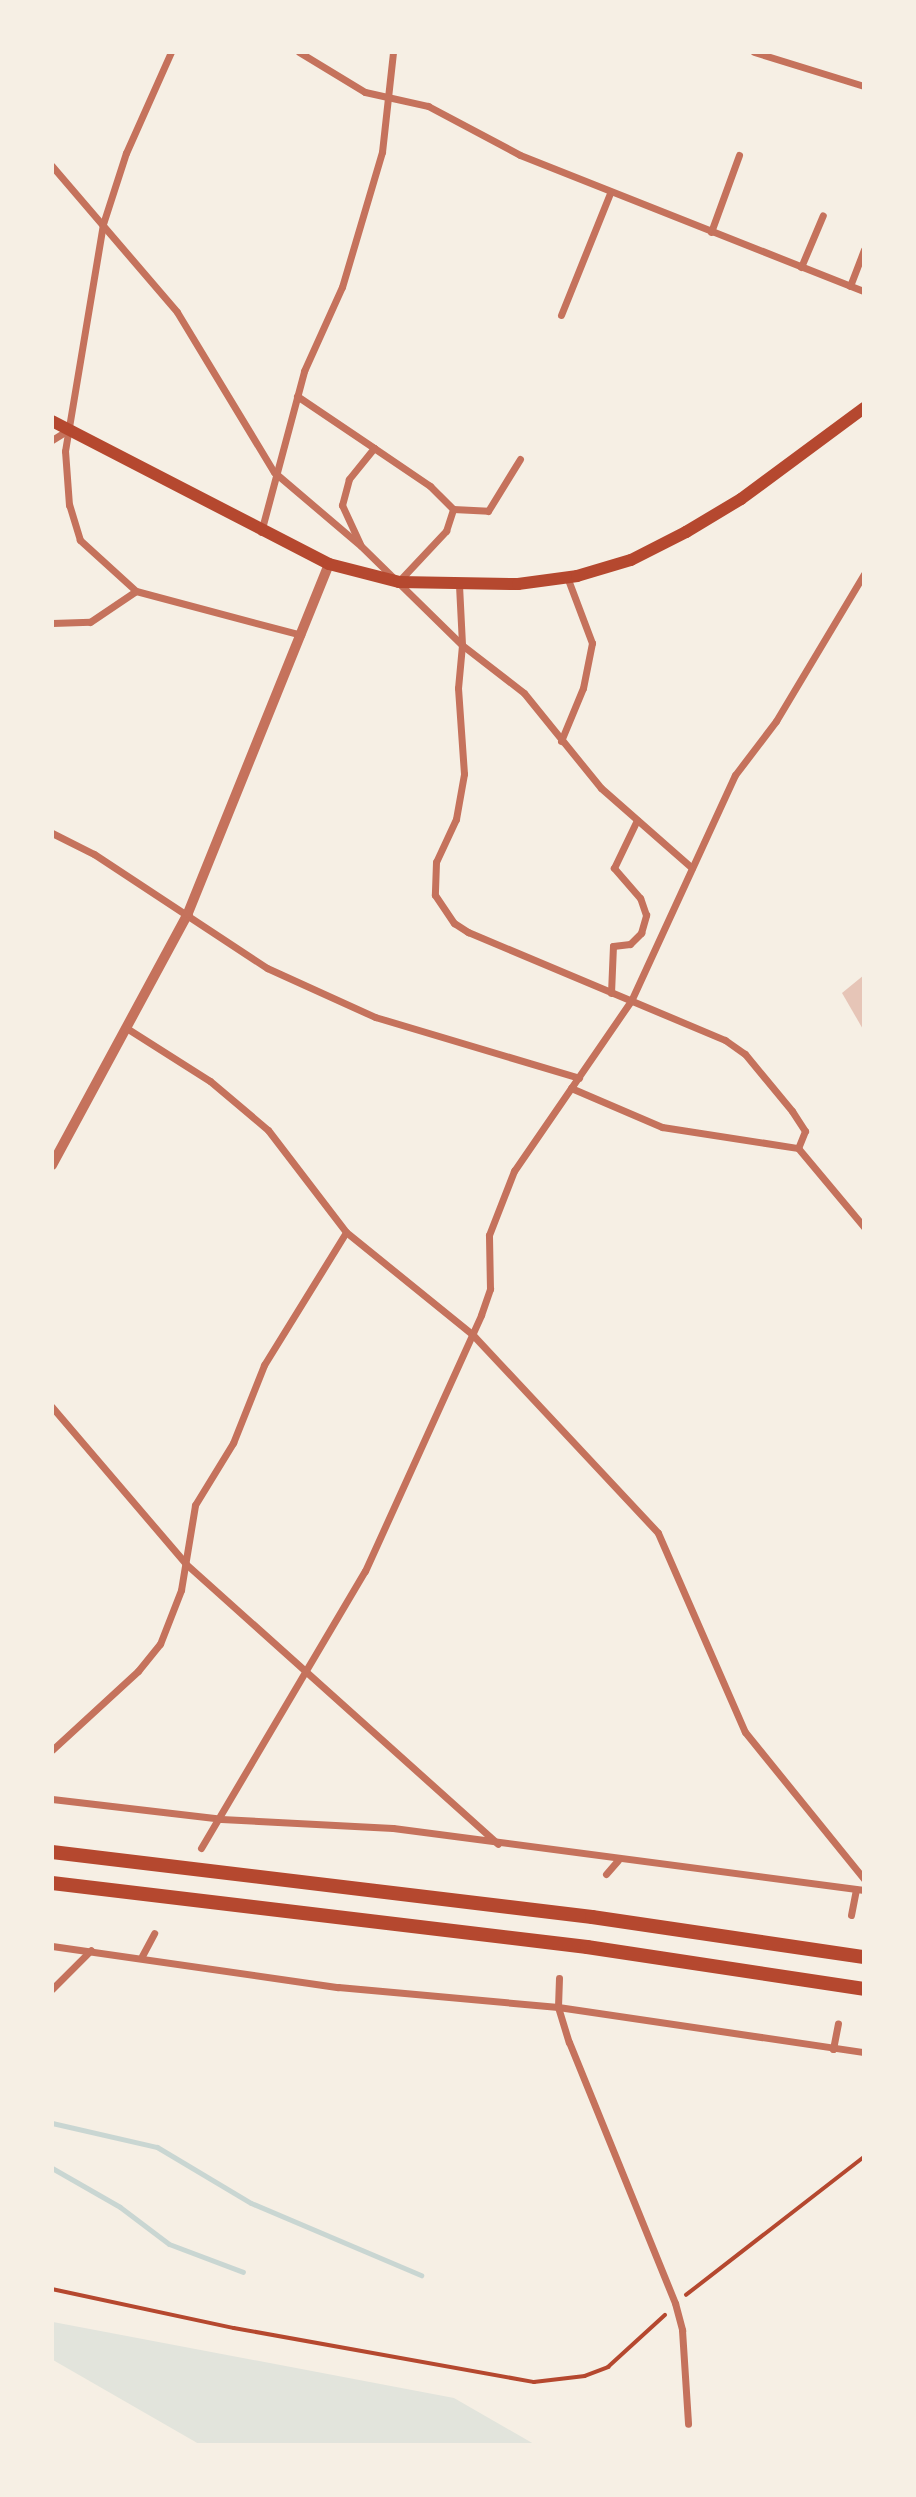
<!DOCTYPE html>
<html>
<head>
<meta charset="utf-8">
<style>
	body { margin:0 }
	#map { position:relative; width:916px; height:2497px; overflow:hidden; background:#f6efe4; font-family:Signika,sans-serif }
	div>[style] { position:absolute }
	.green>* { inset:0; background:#e2e4dc }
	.stream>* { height:5px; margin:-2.5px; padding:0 2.5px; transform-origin:2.5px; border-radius:2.5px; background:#c9d6d2 }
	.building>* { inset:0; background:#e6c5b7 }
	.path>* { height:3.5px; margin:-1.75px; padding:0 1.75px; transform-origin:1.75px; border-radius:1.75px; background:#b5482f }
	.minor>* { height:7px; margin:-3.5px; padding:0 3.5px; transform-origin:3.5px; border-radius:3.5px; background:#c5725c }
	.tertiary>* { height:10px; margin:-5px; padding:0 5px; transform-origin:5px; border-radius:5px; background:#c5725c }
	.secondary>* { height:12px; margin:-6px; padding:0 6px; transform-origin:6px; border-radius:6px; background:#b5482f }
	.motorway>* { height:14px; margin:-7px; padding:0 7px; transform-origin:7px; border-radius:7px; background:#b5482f }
	span { translate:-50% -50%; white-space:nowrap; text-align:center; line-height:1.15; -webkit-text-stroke:7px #f6efe4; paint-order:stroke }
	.frame { position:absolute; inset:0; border:54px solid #f6efe4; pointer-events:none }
</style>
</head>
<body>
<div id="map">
	<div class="green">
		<i style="clip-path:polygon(53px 2322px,454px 2398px,534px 2444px,199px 2444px,53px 2360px)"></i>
	</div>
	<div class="stream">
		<i style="left:52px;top:2123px;width:108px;rotate:12.9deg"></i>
		<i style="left:157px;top:2147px;width:109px;rotate:30.8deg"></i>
		<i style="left:251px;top:2203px;width:185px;rotate:23deg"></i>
		<i style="left:52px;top:2168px;width:78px;rotate:29.8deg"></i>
		<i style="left:120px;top:2207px;width:61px;rotate:37.1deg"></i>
		<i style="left:169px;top:2244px;width:79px;rotate:20.7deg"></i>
	</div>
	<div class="building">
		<i style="clip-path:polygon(864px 975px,864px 1031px,842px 993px)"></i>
	</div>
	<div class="path">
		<i style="left:52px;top:2289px;width:186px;rotate:12.1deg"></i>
		<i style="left:234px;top:2328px;width:305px;rotate:10.2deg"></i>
		<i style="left:534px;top:2382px;width:51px;rotate:-6.7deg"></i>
		<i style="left:585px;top:2376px;width:25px;rotate:-21deg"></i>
		<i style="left:608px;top:2367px;width:77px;rotate:-42.4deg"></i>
		<i style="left:686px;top:2295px;width:225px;rotate:-37.8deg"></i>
	</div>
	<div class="minor">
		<i style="left:299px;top:52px;width:77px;rotate:31.2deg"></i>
		<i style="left:365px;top:92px;width:65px;rotate:12.5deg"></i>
		<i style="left:428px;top:106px;width:104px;rotate:28deg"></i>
		<i style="left:520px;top:155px;width:370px;rotate:21.6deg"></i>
		<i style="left:754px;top:52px;width:115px;rotate:17.2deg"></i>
		<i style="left:52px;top:166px;width:192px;rotate:49.4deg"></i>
		<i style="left:177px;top:312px;width:187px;rotate:58.8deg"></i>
		<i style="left:274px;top:472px;width:114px;rotate:40.4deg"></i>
		<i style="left:361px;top:546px;width:141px;rotate:44.4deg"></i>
		<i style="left:462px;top:645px;width:78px;rotate:37.7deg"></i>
		<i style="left:524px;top:693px;width:122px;rotate:51deg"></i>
		<i style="left:601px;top:788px;width:121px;rotate:41.3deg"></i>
		<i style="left:711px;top:232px;width:82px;rotate:-70deg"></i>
		<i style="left:801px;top:267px;width:56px;rotate:-67.1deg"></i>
		<i style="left:850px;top:286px;width:39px;rotate:-69deg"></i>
		<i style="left:561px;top:315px;width:131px;rotate:-68.1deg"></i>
		<i style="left:297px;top:396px;width:93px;rotate:34deg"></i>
		<i style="left:374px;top:448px;width:40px;rotate:129deg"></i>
		<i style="left:349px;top:479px;width:27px;rotate:105deg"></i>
		<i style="left:342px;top:505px;width:43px;rotate:65.2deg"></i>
		<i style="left:52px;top:440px;width:19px;rotate:-32deg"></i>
		<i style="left:374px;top:448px;width:68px;rotate:34.2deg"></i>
		<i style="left:430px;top:486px;width:33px;rotate:45deg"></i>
		<i style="left:261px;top:532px;width:167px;rotate:-75deg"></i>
		<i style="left:304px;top:371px;width:92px;rotate:-65.7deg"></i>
		<i style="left:342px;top:287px;width:141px;rotate:-73.5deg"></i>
		<i style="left:382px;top:152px;width:101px;rotate:-83.7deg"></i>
		<i style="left:399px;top:581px;width:69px;rotate:-46.8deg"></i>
		<i style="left:446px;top:531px;width:23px;rotate:-72deg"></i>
		<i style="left:453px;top:509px;width:35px;rotate:3deg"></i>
		<i style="left:488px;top:511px;width:61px;rotate:-58.4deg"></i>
		<i style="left:459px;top:585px;width:60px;rotate:87.1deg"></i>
		<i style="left:462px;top:645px;width:43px;rotate:95.3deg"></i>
		<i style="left:458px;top:688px;width:86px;rotate:86deg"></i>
		<i style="left:464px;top:774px;width:46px;rotate:100.1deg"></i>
		<i style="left:456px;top:819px;width:47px;rotate:114.9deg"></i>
		<i style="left:436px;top:862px;width:33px;rotate:92deg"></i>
		<i style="left:435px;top:895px;width:34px;rotate:56deg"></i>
		<i style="left:454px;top:923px;width:17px;rotate:33deg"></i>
		<i style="left:468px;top:932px;width:279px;rotate:22.8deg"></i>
		<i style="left:725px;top:1040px;width:24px;rotate:35deg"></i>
		<i style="left:745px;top:1054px;width:74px;rotate:50.5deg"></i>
		<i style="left:792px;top:1111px;width:24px;rotate:57deg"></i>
		<i style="left:805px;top:1131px;width:18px;rotate:112deg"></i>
		<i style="left:136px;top:591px;width:76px;rotate:-137.7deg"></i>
		<i style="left:80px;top:540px;width:37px;rotate:-107deg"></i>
		<i style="left:69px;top:505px;width:54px;rotate:-94.2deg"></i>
		<i style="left:65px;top:451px;width:230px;rotate:-80.5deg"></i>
		<i style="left:103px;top:224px;width:75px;rotate:-72.1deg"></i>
		<i style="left:126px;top:153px;width:111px;rotate:-66deg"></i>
		<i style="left:52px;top:623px;width:38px;rotate:-2deg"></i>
		<i style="left:90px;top:622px;width:55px;rotate:-34deg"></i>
		<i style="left:136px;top:591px;width:171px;rotate:14.9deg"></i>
		<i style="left:561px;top:741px;width:57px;rotate:-67.5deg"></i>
		<i style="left:583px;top:688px;width:46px;rotate:-78.7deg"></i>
		<i style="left:592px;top:643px;width:71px;rotate:-110.7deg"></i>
		<i style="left:52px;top:833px;width:47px;rotate:26.6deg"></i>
		<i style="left:94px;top:854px;width:207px;rotate:33.4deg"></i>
		<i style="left:267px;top:968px;width:119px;rotate:24.4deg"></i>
		<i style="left:375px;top:1017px;width:213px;rotate:16.6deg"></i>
		<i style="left:611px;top:993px;width:47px;rotate:-87.6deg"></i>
		<i style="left:613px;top:946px;width:17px;rotate:-7deg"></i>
		<i style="left:630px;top:944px;width:16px;rotate:-45deg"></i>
		<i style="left:641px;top:933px;width:19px;rotate:-74deg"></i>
		<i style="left:646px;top:915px;width:18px;rotate:-109deg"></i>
		<i style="left:640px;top:898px;width:40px;rotate:-131deg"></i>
		<i style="left:614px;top:868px;width:53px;rotate:-64.4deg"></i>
		<i style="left:128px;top:1029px;width:97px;rotate:32.4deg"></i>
		<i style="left:210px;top:1081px;width:76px;rotate:40.2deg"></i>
		<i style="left:268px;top:1130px;width:128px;rotate:52.6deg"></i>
		<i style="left:346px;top:1232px;width:162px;rotate:39deg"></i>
		<i style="left:472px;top:1334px;width:272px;rotate:46.9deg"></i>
		<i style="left:658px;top:1533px;width:217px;rotate:66.4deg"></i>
		<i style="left:745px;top:1732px;width:189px;rotate:51deg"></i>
		<i style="left:571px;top:1088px;width:99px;rotate:23.2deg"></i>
		<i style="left:662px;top:1127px;width:138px;rotate:8.8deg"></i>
		<i style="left:798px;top:1148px;width:103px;rotate:50.1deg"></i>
		<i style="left:52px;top:1407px;width:206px;rotate:49.5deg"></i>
		<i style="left:186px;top:1564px;width:419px;rotate:41.9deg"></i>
		<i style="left:52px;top:1750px;width:117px;rotate:-42.6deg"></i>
		<i style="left:138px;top:1671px;width:35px;rotate:-51deg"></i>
		<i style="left:160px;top:1644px;width:58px;rotate:-68.7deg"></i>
		<i style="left:181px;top:1590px;width:86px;rotate:-80.6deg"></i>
		<i style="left:195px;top:1505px;width:73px;rotate:-58.5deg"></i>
		<i style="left:233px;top:1443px;width:84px;rotate:-68.3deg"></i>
		<i style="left:264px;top:1365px;width:156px;rotate:-58.3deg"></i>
		<i style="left:52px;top:1799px;width:170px;rotate:6.7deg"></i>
		<i style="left:221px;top:1819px;width:172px;rotate:3deg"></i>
		<i style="left:393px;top:1828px;width:475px;rotate:7.5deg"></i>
		<i style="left:201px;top:1848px;width:322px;rotate:-59.4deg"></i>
		<i style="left:365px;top:1571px;width:281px;rotate:-65.6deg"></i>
		<i style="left:481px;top:1315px;width:28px;rotate:-71deg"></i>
		<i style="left:490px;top:1289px;width:54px;rotate:-91.1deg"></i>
		<i style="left:489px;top:1235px;width:69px;rotate:-68.7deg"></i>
		<i style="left:514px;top:1171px;width:206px;rotate:-55.5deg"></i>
		<i style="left:631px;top:1001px;width:249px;rotate:-65.3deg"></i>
		<i style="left:735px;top:775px;width:68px;rotate:-52.8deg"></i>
		<i style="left:776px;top:721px;width:171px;rotate:-59.1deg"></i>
		<i style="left:606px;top:1874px;width:18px;rotate:-49deg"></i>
		<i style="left:851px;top:1915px;width:26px;rotate:-79deg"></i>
		<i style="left:52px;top:1946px;width:289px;rotate:8.2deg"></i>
		<i style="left:338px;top:1987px;width:221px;rotate:5.2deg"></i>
		<i style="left:558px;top:2007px;width:309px;rotate:8.4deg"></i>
		<i style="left:142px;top:1956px;width:26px;rotate:-62deg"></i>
		<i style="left:559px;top:1978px;width:29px;rotate:92deg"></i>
		<i style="left:558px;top:2007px;width:37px;rotate:73deg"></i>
		<i style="left:569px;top:2042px;width:282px;rotate:67.9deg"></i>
		<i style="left:675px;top:2303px;width:28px;rotate:75deg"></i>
		<i style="left:682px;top:2330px;width:94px;rotate:86.3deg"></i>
		<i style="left:52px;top:1989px;width:55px;rotate:-45deg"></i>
		<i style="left:833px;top:2049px;width:26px;rotate:-79deg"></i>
	</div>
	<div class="tertiary">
		<i style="left:52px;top:1165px;width:286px;rotate:-61.6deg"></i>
		<i style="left:188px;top:913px;width:376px;rotate:-68deg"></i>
	</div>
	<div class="secondary">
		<i style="left:52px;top:421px;width:312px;rotate:27.3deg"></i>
		<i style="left:329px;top:564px;width:72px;rotate:14.4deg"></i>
		<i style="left:399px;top:582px;width:119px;rotate:1deg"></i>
		<i style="left:518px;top:584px;width:60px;rotate:-7.7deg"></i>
		<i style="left:577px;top:576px;width:56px;rotate:-16.5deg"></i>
		<i style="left:631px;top:560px;width:62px;rotate:-27deg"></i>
		<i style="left:686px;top:532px;width:64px;rotate:-31deg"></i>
		<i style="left:741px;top:499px;width:153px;rotate:-36.5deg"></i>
	</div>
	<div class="motorway">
		<i style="left:52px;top:1852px;width:544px;rotate:6.86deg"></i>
		<i style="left:592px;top:1917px;width:275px;rotate:8.4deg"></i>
		<i style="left:52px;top:1883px;width:539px;rotate:6.82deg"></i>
		<i style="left:587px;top:1947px;width:280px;rotate:8.6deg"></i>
	</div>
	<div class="frame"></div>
</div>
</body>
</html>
